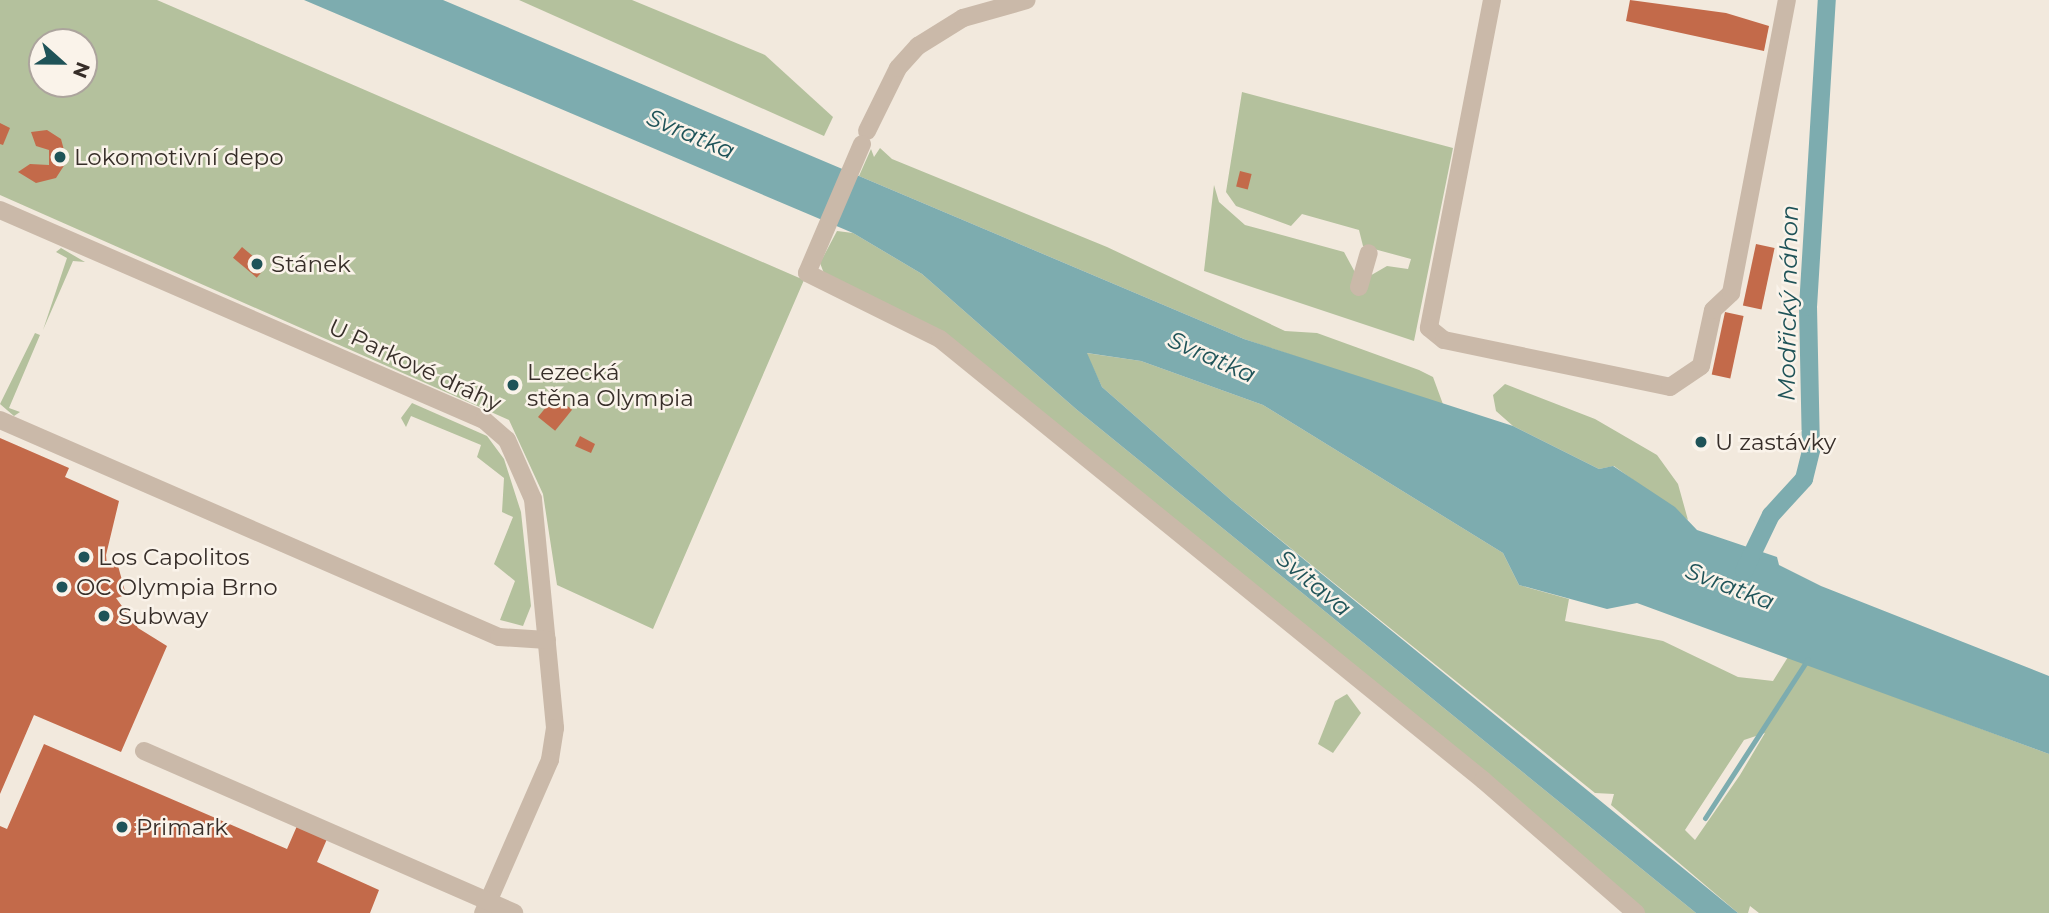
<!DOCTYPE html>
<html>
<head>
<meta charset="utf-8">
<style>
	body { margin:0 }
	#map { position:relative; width:2049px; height:913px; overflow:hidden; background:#f2e9dd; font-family:Montserrat,sans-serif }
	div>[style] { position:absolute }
	.green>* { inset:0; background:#b4c19d }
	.water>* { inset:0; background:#7dacaf }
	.stream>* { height:5px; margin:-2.5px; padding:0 2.5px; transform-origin:2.5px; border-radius:2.5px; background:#7dacaf }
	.canal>* { height:18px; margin:-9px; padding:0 9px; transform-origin:9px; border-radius:9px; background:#7dacaf }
	.building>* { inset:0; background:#c36a4a; transform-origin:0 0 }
	.minor>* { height:18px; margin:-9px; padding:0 9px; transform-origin:9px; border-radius:9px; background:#cab9a9 }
	.dots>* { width:19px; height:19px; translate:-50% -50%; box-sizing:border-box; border:4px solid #faf3ea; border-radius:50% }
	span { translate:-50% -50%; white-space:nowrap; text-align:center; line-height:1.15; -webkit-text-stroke:5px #faf3ea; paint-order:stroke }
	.poi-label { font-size:23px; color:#372e29 }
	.left { translate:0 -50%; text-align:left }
	.street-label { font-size:23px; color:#372e29 }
	.water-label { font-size:24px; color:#1f5358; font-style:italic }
	.north { position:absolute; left:28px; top:28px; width:70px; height:70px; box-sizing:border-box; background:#faf3ea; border:2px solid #aca49d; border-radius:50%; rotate:111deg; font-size:19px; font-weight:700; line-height:28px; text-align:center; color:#372e29 }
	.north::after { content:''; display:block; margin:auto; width:24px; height:32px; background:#1f5358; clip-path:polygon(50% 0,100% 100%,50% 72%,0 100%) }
</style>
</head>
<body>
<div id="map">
	<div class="green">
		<i style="clip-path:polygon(evenodd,0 0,157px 0,804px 280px,653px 629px,557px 585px,543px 494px,509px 420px,0 195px,0 0,42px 42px,84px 42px,84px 84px,42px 84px,42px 42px)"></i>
		<i style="clip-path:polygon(519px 0,632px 0,765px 55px,833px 117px,824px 136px)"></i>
		<i style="clip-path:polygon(1242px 92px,1453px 148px,1414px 341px,1204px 271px,1214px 185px,1219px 202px,1245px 225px,1344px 252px,1357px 276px,1368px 277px,1387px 266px,1408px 269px,1411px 259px,1363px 246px,1359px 230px,1302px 214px,1291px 226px,1236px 206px,1226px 192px)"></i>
		<i style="clip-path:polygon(880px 148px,892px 159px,1107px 247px,1285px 331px,1317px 333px,1419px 370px,1433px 377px,1444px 407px,1244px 339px,859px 176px,871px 149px,874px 157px)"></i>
		<i style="clip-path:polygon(837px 231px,853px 233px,922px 274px,1076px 409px,1696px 913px,1643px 913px,968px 355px,825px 276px,820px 263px)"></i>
		<i style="clip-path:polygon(61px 248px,85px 262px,73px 261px,43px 330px,67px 258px,56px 252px)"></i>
		<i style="clip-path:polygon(35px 333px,40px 335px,9px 408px,20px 412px,14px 416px,0 404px)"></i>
		<i style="clip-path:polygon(evenodd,1086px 353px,1141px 361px,1263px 405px,1503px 553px,1519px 585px,1569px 599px,1565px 621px,1663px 641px,1738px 677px,1773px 681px,1788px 657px,2049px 754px,2049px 913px,1759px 913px,1750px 906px,1748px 913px,1738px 913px,1611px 805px,1614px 794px,1595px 793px,1231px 500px,1102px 387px,1086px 353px,1765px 733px,1740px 775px,1695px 840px,1685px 830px,1744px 740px,1765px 733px)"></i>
		<i style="clip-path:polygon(1505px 384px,1595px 419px,1657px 455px,1678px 484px,1688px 520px,1614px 466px,1599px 469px,1513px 426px,1496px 411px,1493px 395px)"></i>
		<i style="clip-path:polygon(412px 403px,487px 436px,504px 459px,521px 512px,531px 606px,523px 626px,500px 620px,515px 581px,494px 564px,513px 517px,502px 512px,504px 478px,477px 457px,481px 445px,411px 416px,406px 427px,401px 418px)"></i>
		<i style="clip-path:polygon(1347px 694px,1361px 713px,1333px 753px,1318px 744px,1335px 701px)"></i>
	</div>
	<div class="water">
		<i style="clip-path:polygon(304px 0,443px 0,1244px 339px,1513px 426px,1599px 469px,1613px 466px,1675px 507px,1697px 530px,1777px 557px,1779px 565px,1821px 586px,2049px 676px,2049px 754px,1637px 603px,1607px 609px,1519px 585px,1503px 553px,1263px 405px,1141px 361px,1087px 353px,1102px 387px,1231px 500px,1738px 913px,1696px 913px,1076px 409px,922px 274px,853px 233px)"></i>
	</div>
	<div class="stream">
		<i style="left:1705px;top:818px;width:189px;rotate:-57.1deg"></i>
	</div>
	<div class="canal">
		<i style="left:1744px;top:571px;width:62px;rotate:-64.3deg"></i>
		<i style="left:1771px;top:515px;width:49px;rotate:-47.5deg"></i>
		<i style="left:1804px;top:479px;width:30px;rotate:-76deg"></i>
		<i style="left:1811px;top:450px;width:143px;rotate:-91.2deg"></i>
		<i style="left:1808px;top:307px;width:308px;rotate:-86.5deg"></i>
	</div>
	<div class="building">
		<i style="clip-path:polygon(1630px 0,1726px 13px,1769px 26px,1764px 51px,1626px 21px)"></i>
		<i style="clip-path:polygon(0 123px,10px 128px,3px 145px,0 144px)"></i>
		<i style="clip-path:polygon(47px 130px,61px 139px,67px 161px,56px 178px,36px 183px,18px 172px,30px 164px,49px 165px,49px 150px,36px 146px,31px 132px)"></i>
		<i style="left:1240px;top:171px;width:12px;height:16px;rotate:14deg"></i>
		<i style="left:1756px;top:244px;width:19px;height:63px;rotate:12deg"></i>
		<i style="left:242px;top:247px;width:31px;height:14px;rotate:40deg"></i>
		<i style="left:1725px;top:312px;width:19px;height:64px;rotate:12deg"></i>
		<i style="left:555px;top:396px;width:22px;height:27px;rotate:39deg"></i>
		<i style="clip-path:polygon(580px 436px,595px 444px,591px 453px,575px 446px)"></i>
		<i style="clip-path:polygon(0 438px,69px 468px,65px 477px,119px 501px,106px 555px,107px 566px,117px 562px,126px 595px,116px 598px,138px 628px,167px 646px,121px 752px,34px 715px,0 794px)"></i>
		<i style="clip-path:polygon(44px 744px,287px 849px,297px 826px,327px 839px,317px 862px,379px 890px,370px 913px,0 913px,0 826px,7px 829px)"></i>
	</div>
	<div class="minor">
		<i style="left:1492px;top:0;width:334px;rotate:100.9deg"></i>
		<i style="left:1429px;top:328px;width:19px;rotate:39deg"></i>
		<i style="left:1444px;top:340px;width:231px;rotate:11.7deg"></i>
		<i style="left:1670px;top:387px;width:37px;rotate:-34deg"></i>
		<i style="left:1701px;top:366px;width:57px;rotate:-77.9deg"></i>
		<i style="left:1713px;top:310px;width:25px;rotate:-43deg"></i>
		<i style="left:1731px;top:293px;width:298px;rotate:-79.2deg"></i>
		<i style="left:867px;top:131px;width:70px;rotate:-63.8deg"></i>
		<i style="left:898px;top:68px;width:30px;rotate:-48deg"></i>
		<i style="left:918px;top:46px;width:53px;rotate:-31.9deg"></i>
		<i style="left:963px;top:18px;width:66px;rotate:-15.7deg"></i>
		<i style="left:862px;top:144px;width:140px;rotate:113.1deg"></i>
		<i style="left:807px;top:273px;width:148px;rotate:26.4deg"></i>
		<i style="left:940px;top:339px;width:700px;rotate:39.08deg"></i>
		<i style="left:1483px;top:780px;width:203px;rotate:41deg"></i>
		<i style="left:0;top:210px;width:528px;rotate:23.46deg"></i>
		<i style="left:484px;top:420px;width:30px;rotate:41deg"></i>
		<i style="left:507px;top:440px;width:64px;rotate:66.2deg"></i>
		<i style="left:533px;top:499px;width:230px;rotate:84.5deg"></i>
		<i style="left:555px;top:728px;width:32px;rotate:99deg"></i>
		<i style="left:550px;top:760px;width:167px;rotate:113.6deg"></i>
		<i style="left:1359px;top:287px;width:35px;rotate:-74deg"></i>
		<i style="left:0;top:420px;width:544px;rotate:23.5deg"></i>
		<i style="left:499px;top:637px;width:48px;rotate:3.6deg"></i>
		<i style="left:144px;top:751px;width:404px;rotate:23.6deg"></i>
	</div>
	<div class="dots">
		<i style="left:60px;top:157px;background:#1f5358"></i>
		<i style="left:257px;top:264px;background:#1f5358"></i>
		<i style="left:513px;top:385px;background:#1f5358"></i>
		<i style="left:1701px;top:442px;background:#1f5358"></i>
		<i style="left:84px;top:557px;background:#1f5358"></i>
		<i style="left:62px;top:587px;background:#1f5358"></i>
		<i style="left:104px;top:616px;background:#1f5358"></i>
		<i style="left:122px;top:827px;background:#1f5358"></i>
	</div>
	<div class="poi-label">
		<span class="left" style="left:74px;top:157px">Lokomotivní depo</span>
		<span class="left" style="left:271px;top:264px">Stánek</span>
		<span class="left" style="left:527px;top:385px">Lezecká<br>stěna Olympia</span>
		<span class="left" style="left:1715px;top:442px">U zastávky</span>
		<span class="left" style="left:98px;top:557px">Los Capolitos</span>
		<span class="left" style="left:76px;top:587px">OC Olympia Brno</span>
		<span class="left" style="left:118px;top:616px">Subway</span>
		<span class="left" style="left:136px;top:827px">Primark</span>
	</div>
	<div class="street-label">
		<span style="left:415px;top:365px;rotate:25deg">U Parkové dráhy</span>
	</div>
	<div class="water-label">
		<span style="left:691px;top:134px;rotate:23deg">Svratka</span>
		<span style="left:1788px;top:303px;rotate:-89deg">Modřický náhon</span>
		<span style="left:1212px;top:357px;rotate:24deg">Svratka</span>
		<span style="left:1314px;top:583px;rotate:40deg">Svitava</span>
		<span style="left:1730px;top:586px;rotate:21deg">Svratka</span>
	</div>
	<div class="north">N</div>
</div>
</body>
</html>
